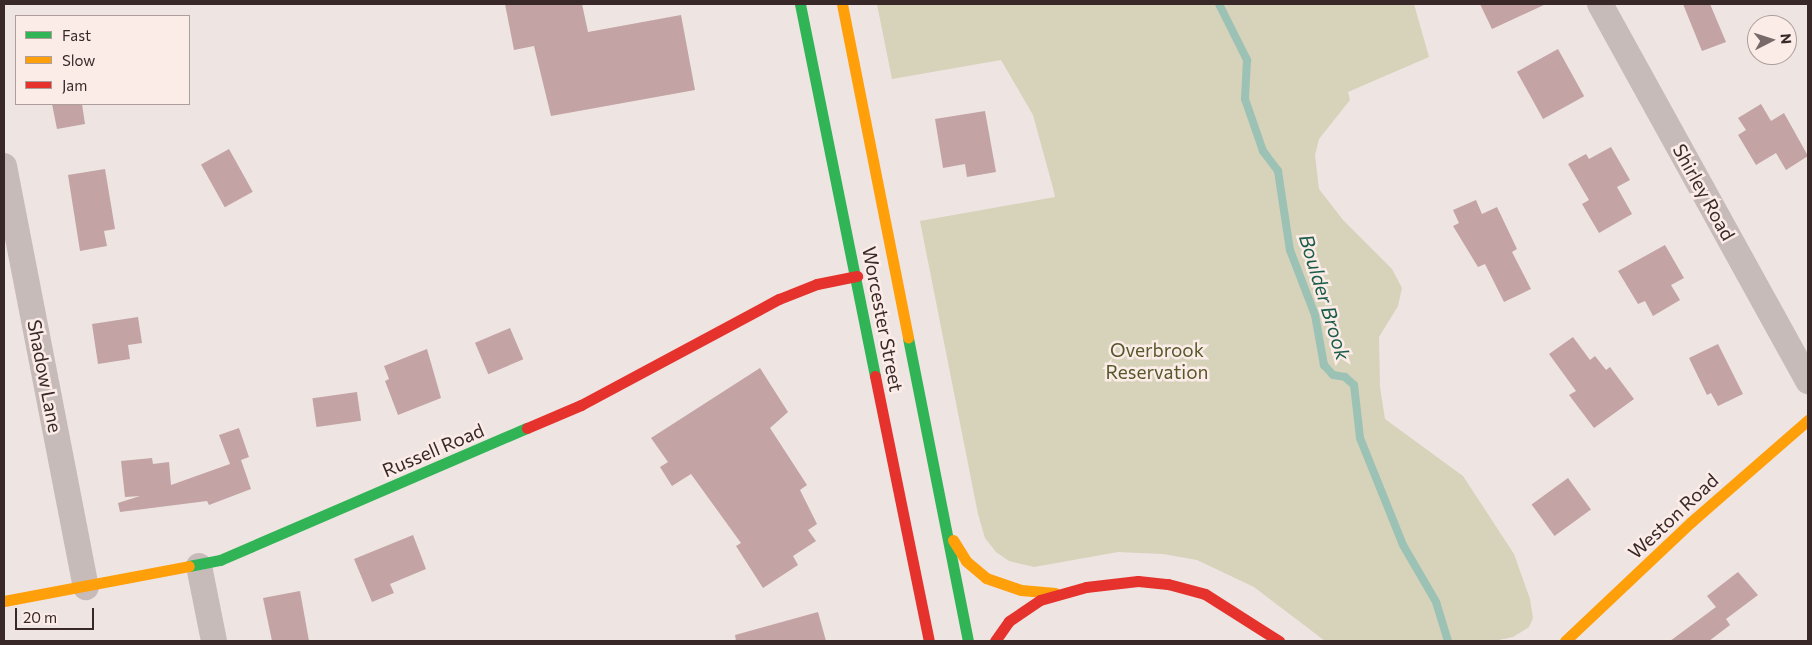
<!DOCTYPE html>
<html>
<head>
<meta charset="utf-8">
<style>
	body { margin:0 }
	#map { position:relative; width:1812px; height:645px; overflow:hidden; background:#eee4e1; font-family:Commissioner,sans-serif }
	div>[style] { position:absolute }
	.green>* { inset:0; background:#d7d2ba }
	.stream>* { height:8px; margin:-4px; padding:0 4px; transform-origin:4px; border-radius:4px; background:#9bc2b4 }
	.building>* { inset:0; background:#c3a3a4; transform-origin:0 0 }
	.street>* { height:26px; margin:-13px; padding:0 13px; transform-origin:13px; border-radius:13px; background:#c7bbba }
	.fast>* { height:11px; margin:-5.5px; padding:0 5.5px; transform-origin:5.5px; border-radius:5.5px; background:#30b455 }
	.slow>* { height:11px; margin:-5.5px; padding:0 5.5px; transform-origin:5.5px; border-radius:5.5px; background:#ff9f0a }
	.jam>* { height:11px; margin:-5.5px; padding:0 5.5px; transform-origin:5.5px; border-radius:5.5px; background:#e5322d }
	span { translate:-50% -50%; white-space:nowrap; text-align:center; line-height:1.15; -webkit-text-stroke:5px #fbece8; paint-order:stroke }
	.street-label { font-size:19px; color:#382828 }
	.park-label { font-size:19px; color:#57582a }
	.water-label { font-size:20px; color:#1a5d4a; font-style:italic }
	.frame { position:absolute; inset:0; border:5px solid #382828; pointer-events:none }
	.legend { position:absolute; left:15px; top:15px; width:175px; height:90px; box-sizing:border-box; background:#fbece8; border:1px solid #ad9e9b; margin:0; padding:6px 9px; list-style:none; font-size:15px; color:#382828 }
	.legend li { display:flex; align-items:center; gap:10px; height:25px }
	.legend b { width:25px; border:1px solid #ad9e9b }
	.north { position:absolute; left:1747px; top:15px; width:50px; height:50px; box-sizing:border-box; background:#fbece8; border:1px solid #ad9e9b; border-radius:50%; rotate:85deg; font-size:14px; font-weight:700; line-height:20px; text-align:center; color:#382828 }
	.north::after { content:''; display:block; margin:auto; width:18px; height:22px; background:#786a69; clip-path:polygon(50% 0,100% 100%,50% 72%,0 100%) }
	.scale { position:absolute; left:15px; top:608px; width:79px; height:22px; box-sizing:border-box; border:2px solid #382828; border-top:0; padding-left:6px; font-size:15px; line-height:18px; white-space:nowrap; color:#382828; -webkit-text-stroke:4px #fbece8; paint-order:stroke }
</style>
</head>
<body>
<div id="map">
	<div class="green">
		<i style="clip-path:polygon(877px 4px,1414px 4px,1429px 57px,1348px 92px,1350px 100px,1319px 139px,1315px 155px,1319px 189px,1343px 220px,1392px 269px,1402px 288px,1398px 306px,1379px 337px,1380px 387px,1385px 419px,1463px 476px,1514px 554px,1530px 599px,1533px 618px,1529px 627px,1513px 637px,1494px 641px,1325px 641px,1254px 587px,1197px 560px,1163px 554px,1118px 552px,1034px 567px,1009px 561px,996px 552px,985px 538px,978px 514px,920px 221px,1055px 197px,1053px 188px,1033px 115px,1001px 60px,892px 79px)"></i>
	</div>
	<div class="stream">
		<i style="left:1219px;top:4px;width:63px;rotate:63.4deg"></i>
		<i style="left:1247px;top:60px;width:39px;rotate:93deg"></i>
		<i style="left:1245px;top:99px;width:55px;rotate:70.9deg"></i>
		<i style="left:1263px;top:151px;width:25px;rotate:53deg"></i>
		<i style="left:1278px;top:171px;width:80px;rotate:81.4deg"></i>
		<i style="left:1290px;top:250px;width:70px;rotate:69deg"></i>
		<i style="left:1315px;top:315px;width:51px;rotate:79.8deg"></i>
		<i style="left:1324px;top:365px;width:13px;rotate:48deg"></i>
		<i style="left:1333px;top:375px;width:12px;rotate:9deg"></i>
		<i style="left:1345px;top:377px;width:12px;rotate:42deg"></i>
		<i style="left:1354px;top:385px;width:53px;rotate:83.5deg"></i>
		<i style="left:1360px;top:438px;width:115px;rotate:68.1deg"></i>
		<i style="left:1403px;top:545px;width:66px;rotate:59.9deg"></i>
		<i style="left:1436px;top:602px;width:41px;rotate:72.9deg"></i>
	</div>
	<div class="building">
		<i style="clip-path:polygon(505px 4px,582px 4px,588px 32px,681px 15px,695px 90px,551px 116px,534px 46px,514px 50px)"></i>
		<i style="clip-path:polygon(1480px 4px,1546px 4px,1492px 29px)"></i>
		<i style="clip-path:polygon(1683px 4px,1710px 4px,1726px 42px,1702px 51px)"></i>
		<i style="left:1558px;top:49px;width:54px;height:47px;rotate:61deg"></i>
		<i style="clip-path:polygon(52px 104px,82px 104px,85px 124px,57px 129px)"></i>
		<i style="clip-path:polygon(1761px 104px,1771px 121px,1784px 113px,1808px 156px,1786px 170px,1776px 153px,1756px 165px,1738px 135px,1746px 130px,1738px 118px)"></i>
		<i style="clip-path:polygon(985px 111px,996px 172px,967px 177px,965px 164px,943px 168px,935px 119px)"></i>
		<i style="clip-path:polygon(1611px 147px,1630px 180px,1617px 187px,1632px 214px,1599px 233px,1582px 204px,1589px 200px,1568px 164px,1586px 154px,1589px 159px)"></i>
		<i style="left:229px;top:149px;width:49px;height:32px;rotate:61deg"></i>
		<i style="clip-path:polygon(105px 169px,115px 229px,104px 231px,107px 246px,80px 251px,68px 175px)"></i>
		<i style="clip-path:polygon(1476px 200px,1482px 214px,1497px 207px,1517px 249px,1512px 252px,1531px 289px,1504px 302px,1485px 264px,1478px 267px,1453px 226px,1459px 223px,1453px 210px)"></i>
		<i style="clip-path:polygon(1665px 245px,1684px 278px,1671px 285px,1680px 300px,1653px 316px,1645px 301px,1638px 304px,1618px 271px)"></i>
		<i style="clip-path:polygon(138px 317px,142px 343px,128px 345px,130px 359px,98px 364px,92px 324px)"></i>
		<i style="left:510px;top:328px;width:34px;height:38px;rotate:67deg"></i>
		<i style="clip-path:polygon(1573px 337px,1590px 360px,1595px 356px,1606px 370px,1610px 367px,1634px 399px,1594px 428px,1569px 395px,1576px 391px,1549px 354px)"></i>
		<i style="clip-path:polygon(1718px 344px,1743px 394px,1718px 406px,1711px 393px,1707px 395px,1689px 358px)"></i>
		<i style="clip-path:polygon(427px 349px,441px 398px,398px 415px,385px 381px,389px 379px,384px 366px)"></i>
		<i style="clip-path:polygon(760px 368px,788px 412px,770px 428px,807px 485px,800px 490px,817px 524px,808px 530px,816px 541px,793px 556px,798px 565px,763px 588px,736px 546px,741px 543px,691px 474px,672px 486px,660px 467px,668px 462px,651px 438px)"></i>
		<i style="left:357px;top:392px;width:29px;height:45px;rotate:82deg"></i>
		<i style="clip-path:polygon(239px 428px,249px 457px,241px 460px,251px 489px,209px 505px,207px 501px,120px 512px,118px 503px,140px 496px,125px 497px,121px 461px,152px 458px,153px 464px,169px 462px,171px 485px,230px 464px,219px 435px)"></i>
		<i style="left:1568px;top:478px;width:39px;height:45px;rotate:54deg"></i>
		<i style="clip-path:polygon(413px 535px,426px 569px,390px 584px,394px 593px,372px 602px,354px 559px)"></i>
		<i style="clip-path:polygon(1738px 572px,1758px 595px,1726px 619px,1730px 625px,1709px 641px,1670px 641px,1716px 607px,1707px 596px)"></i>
		<i style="clip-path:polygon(300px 591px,309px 641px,272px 641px,263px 598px)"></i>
		<i style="clip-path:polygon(818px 612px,826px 641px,736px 641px,735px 635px)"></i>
	</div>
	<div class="street">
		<i style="left:1600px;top:4px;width:431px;rotate:61.1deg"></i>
		<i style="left:4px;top:166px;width:429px;rotate:79deg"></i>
		<i style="left:199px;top:566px;width:76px;rotate:78.7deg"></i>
	</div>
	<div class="fast">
		<i style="left:800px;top:4px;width:379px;rotate:78.6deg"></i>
		<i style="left:908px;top:338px;width:309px;rotate:78.8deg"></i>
		<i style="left:189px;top:566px;width:32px;rotate:-11deg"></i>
		<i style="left:220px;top:560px;width:334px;rotate:-23.3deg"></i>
	</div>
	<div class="slow">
		<i style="left:842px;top:4px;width:340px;rotate:78.8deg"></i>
		<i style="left:953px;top:540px;width:25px;rotate:58deg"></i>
		<i style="left:966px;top:561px;width:26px;rotate:40deg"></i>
		<i style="left:986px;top:578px;width:37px;rotate:19deg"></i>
		<i style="left:1021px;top:590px;width:34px;rotate:5deg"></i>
		<i style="left:4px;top:601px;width:188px;rotate:-10.7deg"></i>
		<i style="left:1565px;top:641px;width:173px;rotate:-43.4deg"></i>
		<i style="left:1691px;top:522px;width:155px;rotate:-41.1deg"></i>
	</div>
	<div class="jam">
		<i style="left:875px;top:376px;width:270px;rotate:78.5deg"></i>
		<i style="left:527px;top:428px;width:59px;rotate:-23.1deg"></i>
		<i style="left:581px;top:405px;width:225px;rotate:-28.2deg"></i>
		<i style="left:779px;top:299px;width:41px;rotate:-21.5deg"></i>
		<i style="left:817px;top:284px;width:41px;rotate:-11.3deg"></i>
		<i style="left:995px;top:641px;width:24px;rotate:-55deg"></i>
		<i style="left:1009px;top:621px;width:37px;rotate:-34deg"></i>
		<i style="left:1040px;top:600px;width:48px;rotate:-15.8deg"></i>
		<i style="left:1086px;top:587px;width:52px;rotate:-6.6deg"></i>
		<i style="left:1138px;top:581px;width:30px;rotate:6deg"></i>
		<i style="left:1168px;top:584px;width:38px;rotate:15deg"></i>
		<i style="left:1205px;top:594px;width:88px;rotate:32.4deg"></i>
	</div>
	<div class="street-label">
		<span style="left:1704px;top:192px;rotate:61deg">Shirley Road</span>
		<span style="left:883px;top:319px;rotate:79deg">Worcester Street</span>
		<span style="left:45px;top:376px;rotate:79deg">Shadow Lane</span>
		<span style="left:433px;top:450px;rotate:-23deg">Russell Road</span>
		<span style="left:1673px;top:516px;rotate:-43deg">Weston Road</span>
	</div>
	<div class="park-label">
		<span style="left:1157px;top:361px">Overbrook<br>Reservation</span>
	</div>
	<div class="water-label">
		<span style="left:1325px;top:297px;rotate:73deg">Boulder Brook</span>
	</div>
	<div class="frame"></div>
	<ul class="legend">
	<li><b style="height:6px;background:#30b455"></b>Fast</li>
	<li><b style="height:6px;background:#ff9f0a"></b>Slow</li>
	<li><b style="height:6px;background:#e5322d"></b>Jam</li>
	</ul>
	<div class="north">N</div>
	<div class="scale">20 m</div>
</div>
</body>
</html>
